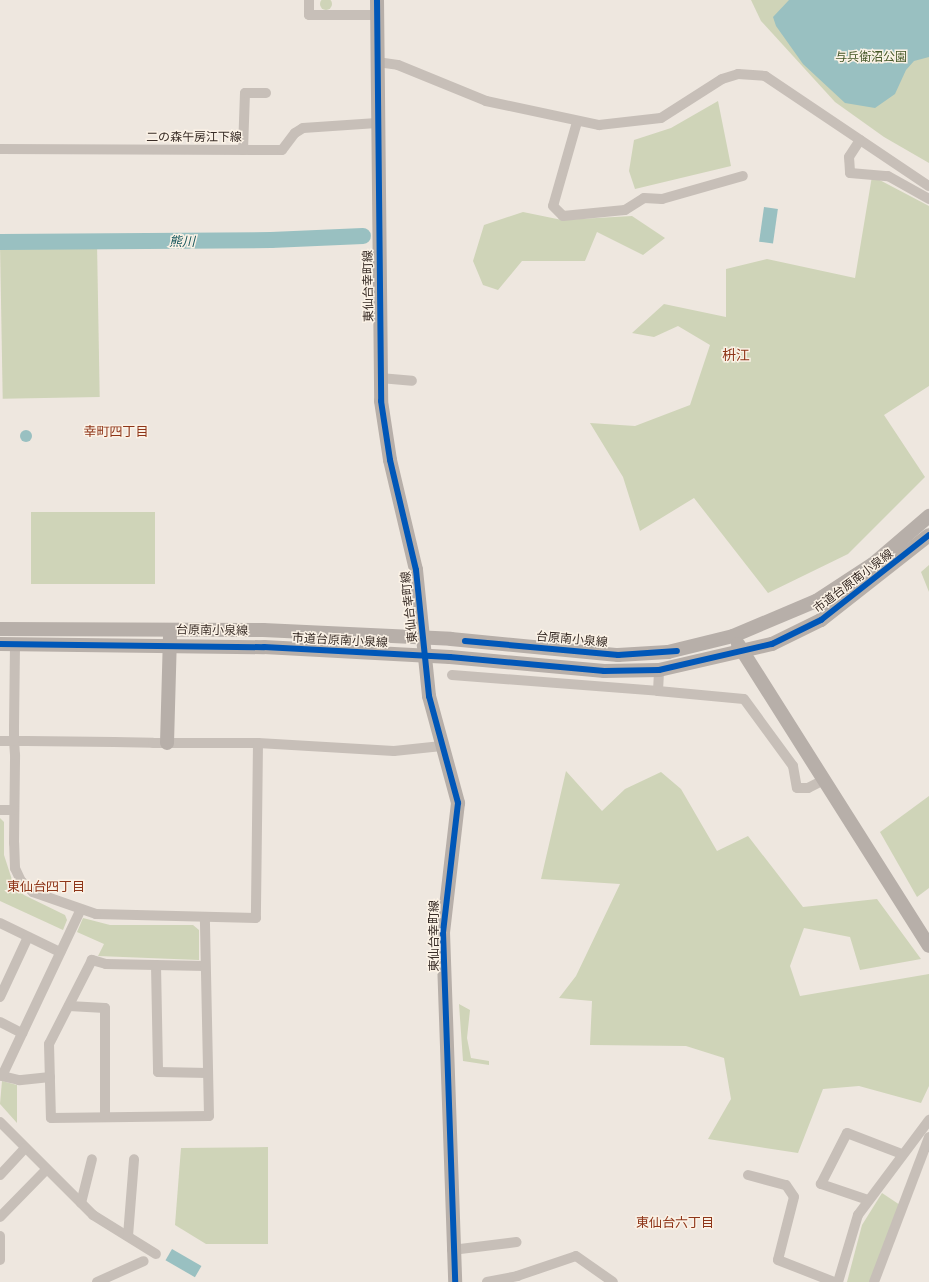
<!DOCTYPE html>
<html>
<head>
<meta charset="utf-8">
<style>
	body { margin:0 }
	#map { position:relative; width:929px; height:1282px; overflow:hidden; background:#eee7df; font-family:Cabin,"Noto Sans JP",sans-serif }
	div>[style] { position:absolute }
	.green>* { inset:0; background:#cfd4b8; transform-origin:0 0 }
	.round { border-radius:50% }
	.water>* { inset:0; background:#99c0c1; transform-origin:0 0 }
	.river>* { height:16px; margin:-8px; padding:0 8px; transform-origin:8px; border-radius:8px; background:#99c0c1 }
	.street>* { height:10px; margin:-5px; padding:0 5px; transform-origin:5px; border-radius:5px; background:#c7bfb8 }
	.secondary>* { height:14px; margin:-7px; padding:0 7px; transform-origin:7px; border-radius:7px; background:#b7afa9 }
	.cycleway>* { height:6px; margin:-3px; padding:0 3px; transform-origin:3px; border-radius:3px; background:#0057b8 }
	span { translate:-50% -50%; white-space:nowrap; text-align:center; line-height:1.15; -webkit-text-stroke:3px #fbf2e6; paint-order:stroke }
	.park-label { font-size:12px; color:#465828 }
	.street-label { font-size:12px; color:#382c26 }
	.water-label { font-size:13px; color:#18585d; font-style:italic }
	.neighbourhood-label { font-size:13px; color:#8e3518 }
	.quarter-label { font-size:14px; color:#8e3518 }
</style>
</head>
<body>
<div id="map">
	<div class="green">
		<i class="round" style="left:320px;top:-2px;width:12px;height:12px"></i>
		<i style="clip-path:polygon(751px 0,929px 0,929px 163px,884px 137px,835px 102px,761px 21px)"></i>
		<i style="clip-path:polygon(718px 101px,731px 166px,635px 189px,629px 171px,634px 140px,671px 128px)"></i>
		<i style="clip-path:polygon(872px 176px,929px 206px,929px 386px,884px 415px,925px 477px,848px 554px,768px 593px,694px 498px,640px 531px,623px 477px,590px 423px,635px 426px,690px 405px,710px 345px,678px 326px,654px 337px,632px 333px,664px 304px,726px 317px,726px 269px,767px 259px,855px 278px)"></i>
		<i style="clip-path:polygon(523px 212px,562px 220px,632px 216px,665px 238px,643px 255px,597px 232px,585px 261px,522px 261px,498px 290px,483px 285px,473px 261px,484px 225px)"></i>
		<i style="left:97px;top:242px;width:155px;height:97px;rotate:89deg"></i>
		<i style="left:31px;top:512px;width:124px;height:72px"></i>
		<i style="clip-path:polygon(929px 565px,929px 592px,921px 572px)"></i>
		<i style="clip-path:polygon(566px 771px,602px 811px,625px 789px,661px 772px,681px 789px,717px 851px,748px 836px,803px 907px,877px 899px,921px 959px,860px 970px,850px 937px,804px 928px,790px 966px,800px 996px,929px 974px,929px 1086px,921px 1103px,859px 1086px,823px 1089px,798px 1153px,708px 1139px,731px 1099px,724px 1058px,686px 1046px,590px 1045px,592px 1001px,559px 998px,576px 976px,620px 884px,541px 879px)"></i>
		<i style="clip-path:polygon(929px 796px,929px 888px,917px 897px,880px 832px)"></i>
		<i style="clip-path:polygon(0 818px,4px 822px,4px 855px,14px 886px,24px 895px,65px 915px,67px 920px,63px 930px,0 901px)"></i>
		<i style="clip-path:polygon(83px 918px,110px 925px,193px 925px,199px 930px,199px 960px,98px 956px,104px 944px,77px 932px)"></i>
		<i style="clip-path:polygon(459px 1004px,470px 1010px,467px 1038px,471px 1058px,489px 1061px,489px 1065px,463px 1061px)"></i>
		<i style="clip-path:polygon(2px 1081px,17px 1085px,17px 1123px,0 1104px)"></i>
		<i style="clip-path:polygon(268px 1147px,268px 1244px,206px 1244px,175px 1225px,181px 1148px)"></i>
		<i style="clip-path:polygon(882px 1193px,900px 1205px,870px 1282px,847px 1282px,862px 1225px)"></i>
	</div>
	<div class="water">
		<i style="clip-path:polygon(789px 0,929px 0,929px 57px,914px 61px,906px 70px,895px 94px,875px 108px,845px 103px,803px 64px,776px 26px,773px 17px)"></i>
		<i style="left:764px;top:207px;width:14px;height:35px;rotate:8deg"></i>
		<i class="round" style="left:20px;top:430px;width:12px;height:12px"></i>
		<i style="left:172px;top:1249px;width:34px;height:13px;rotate:30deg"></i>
	</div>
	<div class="river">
		<i style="left:0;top:242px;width:271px;rotate:-0.4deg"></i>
		<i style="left:271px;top:240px;width:92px;rotate:-2.5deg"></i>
	</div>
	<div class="street">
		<i style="left:309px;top:0;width:15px;rotate:90deg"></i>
		<i style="left:309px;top:15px;width:68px"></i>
		<i style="left:377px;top:62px;width:21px;rotate:8deg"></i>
		<i style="left:398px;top:65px;width:95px;rotate:22.2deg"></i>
		<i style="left:486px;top:101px;width:116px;rotate:12deg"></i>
		<i style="left:599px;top:125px;width:62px;rotate:-6.4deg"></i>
		<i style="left:661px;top:118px;width:72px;rotate:-32.6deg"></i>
		<i style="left:722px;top:79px;width:17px;rotate:-17deg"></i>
		<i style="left:738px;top:74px;width:27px;rotate:4deg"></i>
		<i style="left:765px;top:76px;width:197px;rotate:33.9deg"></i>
		<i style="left:577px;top:122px;width:87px;rotate:105.9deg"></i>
		<i style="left:553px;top:206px;width:14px;rotate:45deg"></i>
		<i style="left:563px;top:216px;width:62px;rotate:-5.5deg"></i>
		<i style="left:625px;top:210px;width:22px;rotate:-32deg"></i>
		<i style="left:644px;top:198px;width:18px;rotate:3deg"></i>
		<i style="left:662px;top:199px;width:84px;rotate:-15.9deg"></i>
		<i style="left:860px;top:140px;width:20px;rotate:123deg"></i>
		<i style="left:849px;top:157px;width:16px;rotate:86deg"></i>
		<i style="left:850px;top:173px;width:38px;rotate:5deg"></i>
		<i style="left:888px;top:176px;width:47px;rotate:29.3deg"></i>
		<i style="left:0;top:149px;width:282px;rotate:0.2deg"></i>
		<i style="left:282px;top:150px;width:21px;rotate:-53deg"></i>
		<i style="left:295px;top:133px;width:9px;rotate:-32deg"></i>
		<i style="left:303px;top:128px;width:74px;rotate:-3.9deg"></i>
		<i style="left:243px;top:150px;width:57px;rotate:-88deg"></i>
		<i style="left:245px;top:93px;width:21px"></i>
		<i style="left:380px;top:378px;width:32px;rotate:5deg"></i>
		<i style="left:452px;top:675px;width:207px;rotate:4.4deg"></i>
		<i style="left:658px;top:691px;width:21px;rotate:-87deg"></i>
		<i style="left:658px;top:691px;width:86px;rotate:5.3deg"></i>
		<i style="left:744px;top:699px;width:83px;rotate:53.8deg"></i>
		<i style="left:793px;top:766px;width:22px;rotate:80deg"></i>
		<i style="left:797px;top:788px;width:11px"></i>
		<i style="left:808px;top:788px;width:16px;rotate:-27deg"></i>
		<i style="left:0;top:741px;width:27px"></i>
		<i style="left:27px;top:741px;width:87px;rotate:0.7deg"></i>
		<i style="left:114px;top:742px;width:39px;rotate:1deg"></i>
		<i style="left:153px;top:743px;width:105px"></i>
		<i style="left:258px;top:743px;width:175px;rotate:90.7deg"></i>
		<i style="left:256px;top:918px;width:160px;rotate:-178.6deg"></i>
		<i style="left:96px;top:914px;width:67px;rotate:-160.8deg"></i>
		<i style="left:33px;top:892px;width:16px;rotate:-137deg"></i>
		<i style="left:21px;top:881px;width:14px;rotate:-115deg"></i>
		<i style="left:15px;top:868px;width:25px;rotate:-92deg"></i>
		<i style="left:14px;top:843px;width:88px;rotate:-89.3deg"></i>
		<i style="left:15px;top:755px;width:14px;rotate:-94deg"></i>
		<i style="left:14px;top:741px;width:14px;rotate:-90deg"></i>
		<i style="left:14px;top:727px;width:82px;rotate:-89.3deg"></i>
		<i style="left:258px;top:743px;width:136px;rotate:3.4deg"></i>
		<i style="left:394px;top:751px;width:48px;rotate:-5.9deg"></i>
		<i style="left:0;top:810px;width:14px"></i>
		<i style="left:0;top:923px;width:67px;rotate:25.8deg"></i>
		<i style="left:156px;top:965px;width:107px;rotate:88.9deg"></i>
		<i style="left:158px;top:1072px;width:50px;rotate:1.1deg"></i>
		<i style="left:205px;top:966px;width:99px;rotate:-178.8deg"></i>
		<i style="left:106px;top:964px;width:15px;rotate:-164deg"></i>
		<i style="left:92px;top:960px;width:94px;rotate:117.1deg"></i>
		<i style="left:49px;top:1044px;width:74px;rotate:88.5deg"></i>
		<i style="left:51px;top:1118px;width:158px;rotate:-0.7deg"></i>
		<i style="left:209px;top:1116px;width:199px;rotate:-91.2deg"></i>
		<i style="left:0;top:997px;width:66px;rotate:-65deg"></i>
		<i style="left:69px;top:1006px;width:36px;rotate:3deg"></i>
		<i style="left:105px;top:1008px;width:109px;rotate:90deg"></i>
		<i style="left:0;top:1022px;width:25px;rotate:27deg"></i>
		<i style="left:50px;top:1077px;width:31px;rotate:174deg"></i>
		<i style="left:19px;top:1080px;width:17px;rotate:-167deg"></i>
		<i style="left:2px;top:1076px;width:183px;rotate:-64.7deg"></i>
		<i style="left:0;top:1122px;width:132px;rotate:45deg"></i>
		<i style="left:93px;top:1215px;width:74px;rotate:31.8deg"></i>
		<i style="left:0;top:1175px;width:37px;rotate:-47deg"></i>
		<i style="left:748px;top:1175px;width:39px;rotate:15deg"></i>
		<i style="left:786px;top:1185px;width:14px;rotate:56deg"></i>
		<i style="left:794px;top:1197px;width:65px;rotate:104.3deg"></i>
		<i style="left:778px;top:1260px;width:60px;rotate:21.4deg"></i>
		<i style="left:868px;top:1200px;width:50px;rotate:-161.2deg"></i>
		<i style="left:821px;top:1184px;width:57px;rotate:-63deg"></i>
		<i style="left:847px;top:1133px;width:59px;rotate:20.9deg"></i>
		<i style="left:81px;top:1203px;width:45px;rotate:-76deg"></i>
		<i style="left:0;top:1217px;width:66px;rotate:-45.6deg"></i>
		<i style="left:0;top:1236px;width:24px;rotate:90deg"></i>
		<i style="left:128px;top:1236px;width:77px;rotate:-85.5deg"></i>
		<i style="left:452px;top:1250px;width:65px;rotate:-7deg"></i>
		<i style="left:97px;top:1282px;width:51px;rotate:-24.1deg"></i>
		<i style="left:487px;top:1282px;width:31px;rotate:-11deg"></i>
		<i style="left:517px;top:1276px;width:62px;rotate:-18.7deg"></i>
		<i style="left:576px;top:1256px;width:45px;rotate:35.1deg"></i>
		<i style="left:838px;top:1282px;width:70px;rotate:-73.4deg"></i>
		<i style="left:858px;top:1215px;width:119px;rotate:-53.2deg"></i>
		<i style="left:874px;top:1282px;width:155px;rotate:-69.2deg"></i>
	</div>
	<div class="secondary">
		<i style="left:377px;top:0;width:401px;rotate:89.4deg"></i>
		<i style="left:381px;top:401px;width:60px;rotate:81.3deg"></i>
		<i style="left:390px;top:460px;width:113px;rotate:76.7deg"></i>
		<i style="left:416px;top:570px;width:127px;rotate:84.1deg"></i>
		<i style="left:429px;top:696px;width:111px;rotate:74.8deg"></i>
		<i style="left:458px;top:803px;width:130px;rotate:96.6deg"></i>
		<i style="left:443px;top:932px;width:350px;rotate:88deg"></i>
		<i style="left:0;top:629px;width:263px;rotate:0.2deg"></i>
		<i style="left:263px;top:630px;width:188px;rotate:2.7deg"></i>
		<i style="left:451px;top:639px;width:168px;rotate:5.5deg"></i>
		<i style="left:618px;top:655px;width:50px;rotate:-3.4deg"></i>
		<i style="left:668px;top:652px;width:67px;rotate:-13.8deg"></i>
		<i style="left:733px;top:636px;width:90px;rotate:-22.9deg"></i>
		<i style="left:816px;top:601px;width:68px;rotate:-33deg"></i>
		<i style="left:873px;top:564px;width:74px;rotate:-40.6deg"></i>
		<i style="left:0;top:644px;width:264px;rotate:0.7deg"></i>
		<i style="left:264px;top:647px;width:186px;rotate:3.1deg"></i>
		<i style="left:450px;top:657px;width:155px;rotate:5.2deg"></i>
		<i style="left:604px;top:671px;width:55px;rotate:-1deg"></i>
		<i style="left:659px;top:670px;width:116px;rotate:-13deg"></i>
		<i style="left:772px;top:644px;width:55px;rotate:-26.1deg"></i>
		<i style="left:821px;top:620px;width:137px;rotate:-38.2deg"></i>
		<i style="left:738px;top:644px;width:357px;rotate:57.7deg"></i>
		<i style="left:167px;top:743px;width:108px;rotate:-88.4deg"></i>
	</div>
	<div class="cycleway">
		<i style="left:377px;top:0;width:401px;rotate:89.4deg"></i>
		<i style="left:381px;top:401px;width:60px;rotate:81.3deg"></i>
		<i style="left:390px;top:460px;width:113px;rotate:76.7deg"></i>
		<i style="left:416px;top:570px;width:127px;rotate:84.1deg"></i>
		<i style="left:429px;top:696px;width:111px;rotate:74.8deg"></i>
		<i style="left:458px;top:803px;width:130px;rotate:96.6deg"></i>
		<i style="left:443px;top:932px;width:350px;rotate:88deg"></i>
		<i style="left:465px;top:641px;width:154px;rotate:5.2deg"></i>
		<i style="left:618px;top:655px;width:59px;rotate:-3.9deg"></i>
		<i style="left:0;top:644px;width:264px;rotate:0.7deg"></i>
		<i style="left:264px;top:647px;width:186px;rotate:3.1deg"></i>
		<i style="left:450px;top:657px;width:155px;rotate:5.2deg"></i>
		<i style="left:604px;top:671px;width:55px;rotate:-1deg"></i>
		<i style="left:659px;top:670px;width:116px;rotate:-13deg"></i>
		<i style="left:772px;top:644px;width:55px;rotate:-26.1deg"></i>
		<i style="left:821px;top:620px;width:137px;rotate:-38.2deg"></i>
	</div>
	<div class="park-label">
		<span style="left:871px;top:57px">与兵衛沼公園</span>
	</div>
	<div class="street-label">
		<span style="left:194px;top:137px">二の森午房江下線</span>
		<span style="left:368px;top:286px;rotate:-91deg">東仙台幸町線</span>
		<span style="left:853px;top:581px;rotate:-37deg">市道台原南小泉線</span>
		<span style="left:409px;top:607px;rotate:-96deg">東仙台幸町線</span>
		<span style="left:212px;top:630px;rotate:1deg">台原南小泉線</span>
		<span style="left:572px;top:639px;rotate:5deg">台原南小泉線</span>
		<span style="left:340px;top:640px;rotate:3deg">市道台原南小泉線</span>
		<span style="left:434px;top:936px;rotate:-90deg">東仙台幸町線</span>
	</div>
	<div class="water-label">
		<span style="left:182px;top:241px">熊川</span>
	</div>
	<div class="neighbourhood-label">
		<span style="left:116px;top:431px">幸町四丁目</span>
		<span style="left:46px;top:886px">東仙台四丁目</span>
		<span style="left:675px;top:1222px">東仙台六丁目</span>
	</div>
	<div class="quarter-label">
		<span style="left:736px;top:355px">枡江</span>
	</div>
</div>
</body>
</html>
